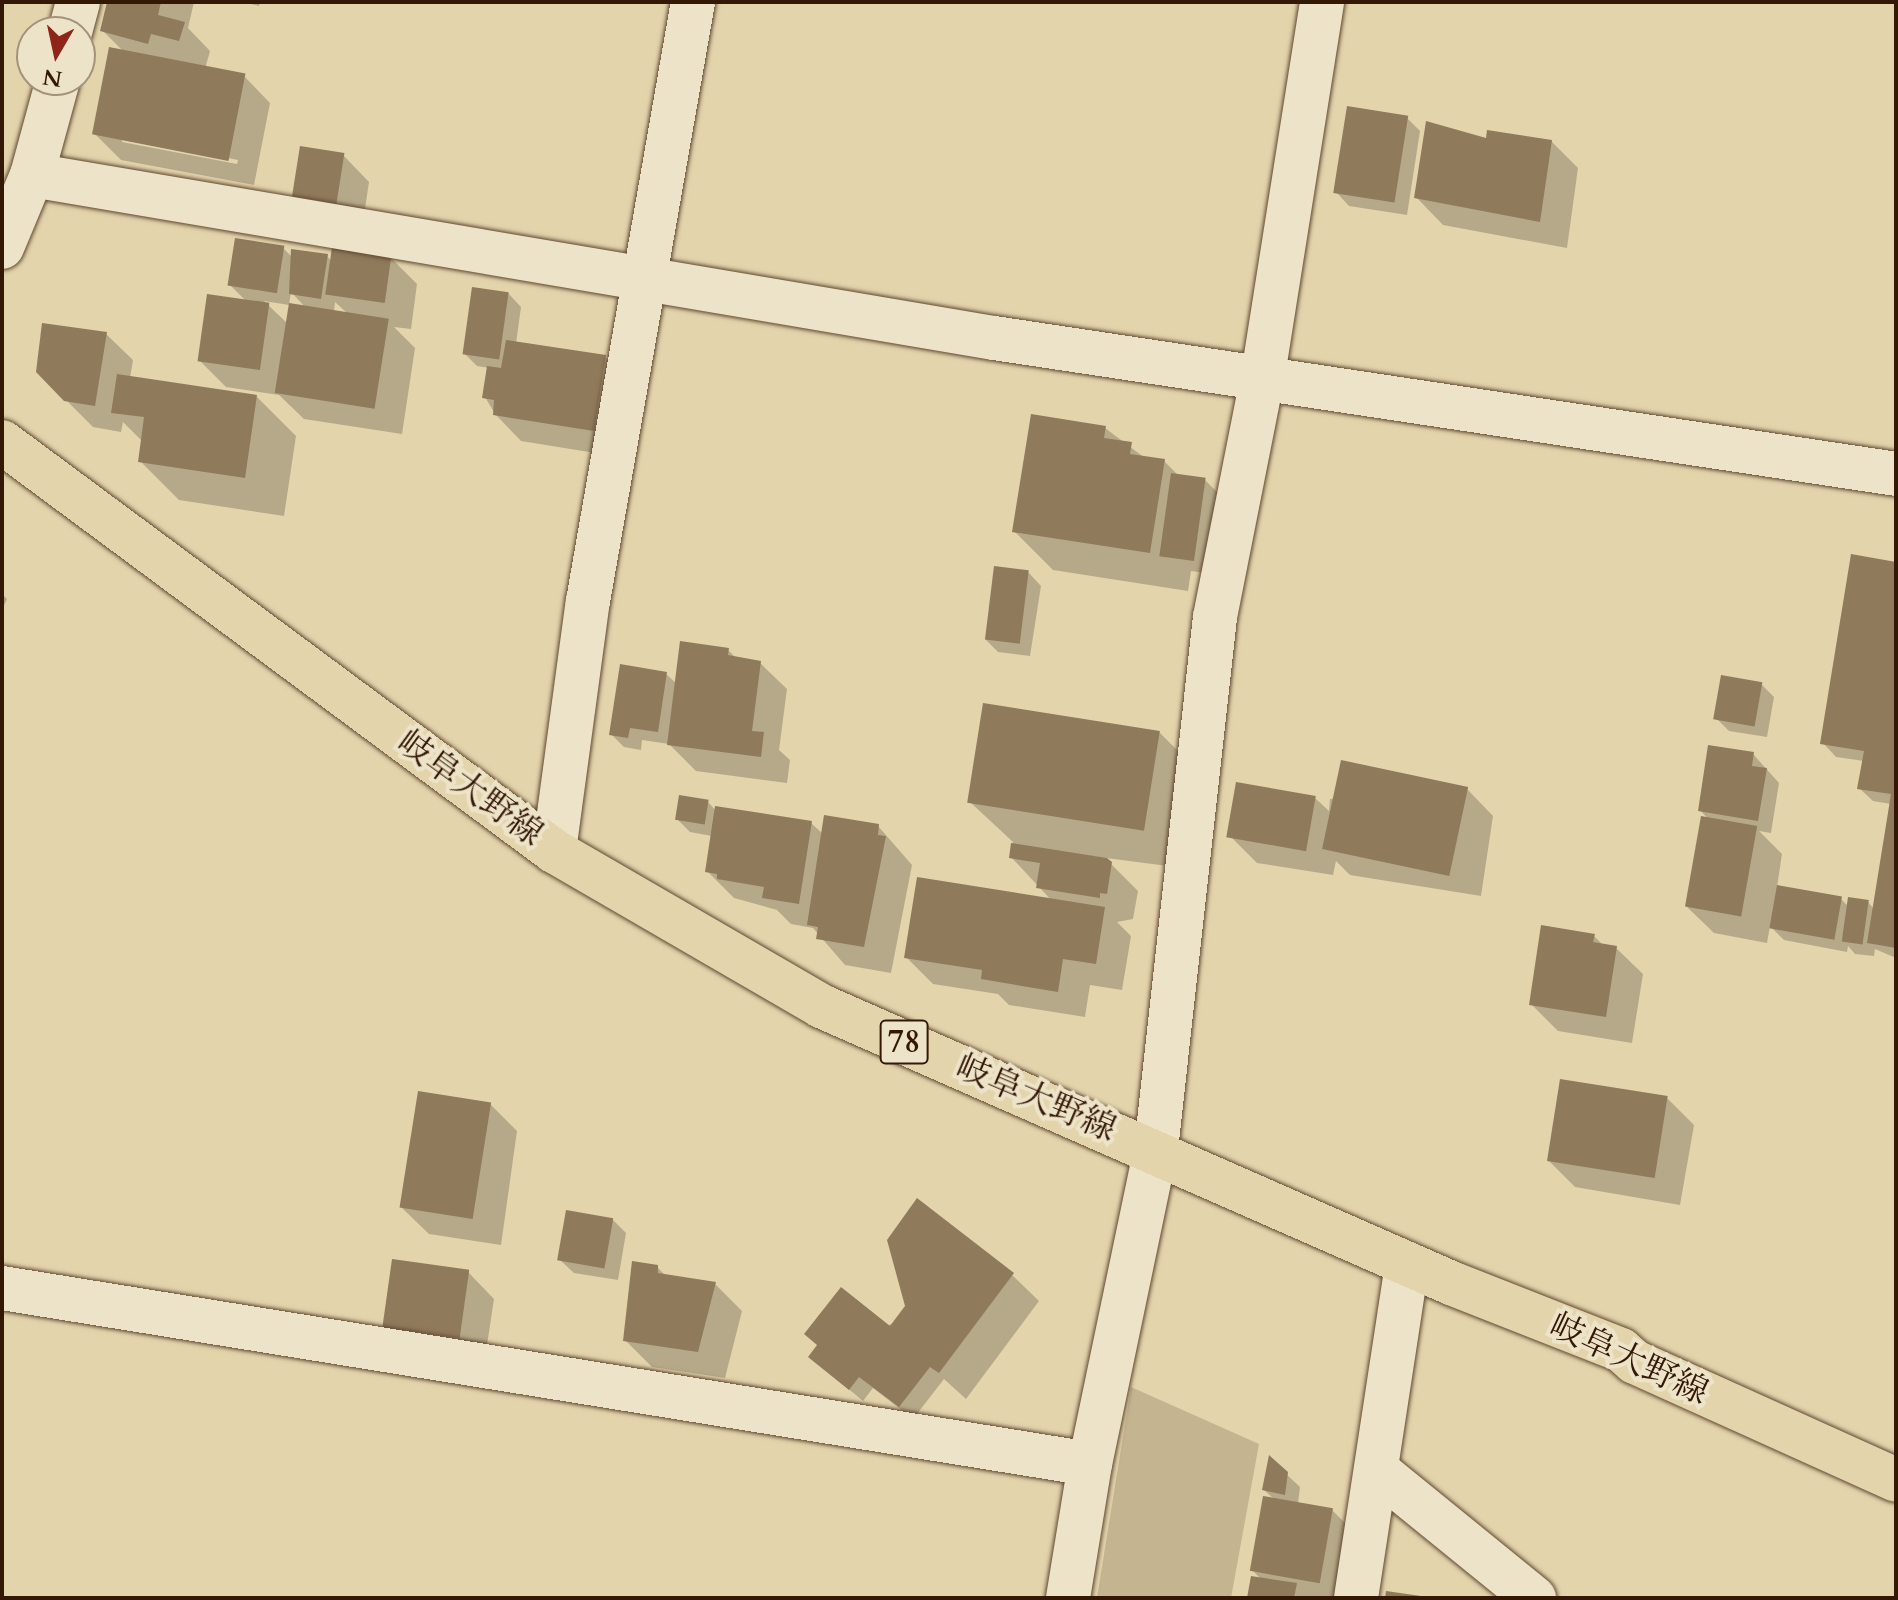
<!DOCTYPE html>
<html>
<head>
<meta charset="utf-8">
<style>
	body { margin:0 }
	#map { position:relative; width:1898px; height:1600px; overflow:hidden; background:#e3d4ac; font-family:Cardo,"Noto Serif JP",serif }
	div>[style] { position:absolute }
	.green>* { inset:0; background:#c5b490 }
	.shadow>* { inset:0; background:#0003 }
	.building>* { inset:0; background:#8f7a5c; transform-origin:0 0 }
	.roads { filter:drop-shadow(0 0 2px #604730) drop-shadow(0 0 2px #604730) }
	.minor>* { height:44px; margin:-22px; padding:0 22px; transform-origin:22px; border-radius:22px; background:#ede3c9 }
	.major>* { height:44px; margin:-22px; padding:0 22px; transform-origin:22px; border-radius:22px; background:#e3d4ac }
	span { translate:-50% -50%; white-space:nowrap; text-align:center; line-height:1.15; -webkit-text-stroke:8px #ede3c9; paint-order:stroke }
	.shield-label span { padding:2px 6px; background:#ede3c9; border:2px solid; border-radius:6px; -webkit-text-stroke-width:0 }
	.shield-label { font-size:32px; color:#341806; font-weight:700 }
	.street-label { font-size:34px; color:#341806 }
	.frame { position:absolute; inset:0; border:4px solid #341806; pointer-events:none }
	.north { position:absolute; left:16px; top:16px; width:80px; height:80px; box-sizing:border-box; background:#ede3c9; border:2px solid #a3927b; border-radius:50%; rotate:189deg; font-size:22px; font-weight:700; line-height:32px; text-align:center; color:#341806 }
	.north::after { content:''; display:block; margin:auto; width:28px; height:36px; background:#8f2418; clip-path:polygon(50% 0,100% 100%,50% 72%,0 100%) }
</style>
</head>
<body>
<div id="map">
	<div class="green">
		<i style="clip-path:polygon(1131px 1387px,1259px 1444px,1231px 1598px,1097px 1598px)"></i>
	</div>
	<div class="shadow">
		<i style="clip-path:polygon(evenodd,109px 2px,194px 2px,188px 28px,210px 51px,205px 69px,244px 76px,270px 103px,254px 185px,121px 160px,94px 133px,124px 52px,102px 30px,109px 2px,122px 137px,238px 160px,237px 164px,122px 142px,122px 137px)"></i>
		<i style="clip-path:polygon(243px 2px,260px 2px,259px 6px)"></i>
		<i style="clip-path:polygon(1407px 118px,1420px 131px,1407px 215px,1349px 206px,1336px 192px)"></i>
		<i style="clip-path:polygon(1551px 141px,1578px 168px,1567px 248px,1443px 225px,1417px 198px)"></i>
		<i style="clip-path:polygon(343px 155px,369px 182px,362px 229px,320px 222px,293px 195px)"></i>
		<i style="clip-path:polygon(evenodd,283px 248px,292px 257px,327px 256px,332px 262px,390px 257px,417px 284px,411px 329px,394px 327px,415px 348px,402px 434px,304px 419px,279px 395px,226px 387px,199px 360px,246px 301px,229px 284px,283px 248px,291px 292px,306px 308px,288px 324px,264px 301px,289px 305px,291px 292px,283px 248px,335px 302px,348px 314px,334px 312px,335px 302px)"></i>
		<i style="clip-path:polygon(508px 293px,521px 307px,516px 344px,605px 357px,632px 384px,620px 457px,521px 441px,495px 414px,485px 397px,489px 368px,477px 366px,464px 353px)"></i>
		<i style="clip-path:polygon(106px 334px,133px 360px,130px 378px,257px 397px,296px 436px,284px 516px,179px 500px,140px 461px,143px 442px,123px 422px,121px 432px,93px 427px,38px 372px)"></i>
		<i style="clip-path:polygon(1105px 428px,1145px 458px,1164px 461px,1179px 476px,1205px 480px,1218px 493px,1206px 573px,1191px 571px,1188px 591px,1053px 570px,1014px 531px)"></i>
		<i style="clip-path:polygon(1896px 564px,1896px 958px,1875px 949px,1874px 956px,1855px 954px,1848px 946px,1847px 952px,1784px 940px,1770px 926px,1767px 943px,1714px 933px,1687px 907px,1709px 820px,1700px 810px,1753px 754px,1779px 783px,1771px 833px,1759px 831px,1782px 854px,1777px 887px,1841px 899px,1848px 906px,1868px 902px,1874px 909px,1891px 804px,1873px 801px,1859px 788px,1864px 761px,1836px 757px,1823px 743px)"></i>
		<i style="clip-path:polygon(1028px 572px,1041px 586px,1030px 656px,998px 652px,985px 639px)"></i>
		<i style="clip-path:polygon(2px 594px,7px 599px,2px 610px)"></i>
		<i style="clip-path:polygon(728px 650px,737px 659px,760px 663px,787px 689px,779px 750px,790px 760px,787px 783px,696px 771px,669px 744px,642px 740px,641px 750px,624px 747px,611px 734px,666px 674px,677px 684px)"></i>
		<i style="clip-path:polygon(1761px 684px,1774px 697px,1767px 737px,1729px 731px,1716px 718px)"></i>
		<i style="clip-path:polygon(1159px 732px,1198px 771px,1183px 868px,1014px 846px,1111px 864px,1138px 891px,1133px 919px,1117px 922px,1131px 936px,1122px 990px,1090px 985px,1085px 1017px,1009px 1005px,998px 994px,933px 984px,906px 957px,1052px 901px,1011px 857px,1013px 842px,970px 802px)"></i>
		<i style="clip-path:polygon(1467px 789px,1493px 816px,1481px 896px,1350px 875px,1336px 861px,1333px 875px,1257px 863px,1230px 836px,1315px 798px,1329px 811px,1330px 799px)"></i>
		<i style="clip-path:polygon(708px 802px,716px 811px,811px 823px,823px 834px,878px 826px,912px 865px,891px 973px,845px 965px,813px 928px,791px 924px,777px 910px,734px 898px,707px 871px,712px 836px,690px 832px,677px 819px)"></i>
		<i style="clip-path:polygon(1594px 936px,1604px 946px,1616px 948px,1643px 974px,1632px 1043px,1558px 1031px,1531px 1004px)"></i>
		<i style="clip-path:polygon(1667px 1098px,1694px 1125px,1680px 1205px,1575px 1187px,1548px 1160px)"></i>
		<i style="clip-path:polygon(490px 1104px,517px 1131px,501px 1245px,429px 1234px,402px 1208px)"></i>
		<i style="clip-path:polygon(613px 1220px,626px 1233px,618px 1280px,574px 1273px,560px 1260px)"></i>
		<i style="clip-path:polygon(657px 1267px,667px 1277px,715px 1284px,742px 1311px,725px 1378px,652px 1367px,625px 1340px)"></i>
		<i style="clip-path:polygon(468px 1272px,494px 1299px,484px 1365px,410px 1353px,383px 1326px)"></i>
		<i style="clip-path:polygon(1012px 1275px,1039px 1301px,966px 1399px,944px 1379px,913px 1419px,873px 1388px,863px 1401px,810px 1357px)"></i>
		<i style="clip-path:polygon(1286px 1474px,1300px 1487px,1298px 1504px,1332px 1510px,1359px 1537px,1348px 1598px,1249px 1598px,1261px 1579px,1252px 1570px,1275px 1500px,1264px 1490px)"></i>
	</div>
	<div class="building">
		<i style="clip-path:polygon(107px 2px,161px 2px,158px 15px,185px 22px,179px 41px,151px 34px,148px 44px,100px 31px)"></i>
		<i style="left:109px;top:47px;width:139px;height:89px;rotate:11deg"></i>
		<i style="left:1347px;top:106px;width:62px;height:88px;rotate:9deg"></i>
		<i style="clip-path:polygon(1426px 121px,1486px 138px,1487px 130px,1552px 140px,1540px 222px,1414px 198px)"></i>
		<i style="left:300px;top:146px;width:45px;height:51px;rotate:9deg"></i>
		<i style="left:235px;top:238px;width:50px;height:48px;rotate:9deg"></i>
		<i style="left:332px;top:247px;width:60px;height:48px;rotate:8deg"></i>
		<i style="clip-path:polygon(291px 249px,328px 254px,321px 299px,289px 294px)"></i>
		<i style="left:472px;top:287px;width:37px;height:68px;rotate:8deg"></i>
		<i style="left:207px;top:294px;width:63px;height:68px;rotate:8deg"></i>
		<i style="left:289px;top:303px;width:101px;height:91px;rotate:9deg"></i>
		<i style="clip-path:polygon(42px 323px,107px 332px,95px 406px,64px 401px,36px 372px)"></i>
		<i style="clip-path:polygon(506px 340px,606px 355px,594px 431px,493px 415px,494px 400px,482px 398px,487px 366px,501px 368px)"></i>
		<i style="clip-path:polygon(117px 374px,257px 395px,245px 478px,138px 462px,144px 417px,111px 413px)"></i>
		<i style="clip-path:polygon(1031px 414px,1106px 426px,1104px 438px,1132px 442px,1130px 454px,1165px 459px,1150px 553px,1012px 532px)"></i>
		<i style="left:1171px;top:473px;width:35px;height:84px;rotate:8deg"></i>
		<i style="clip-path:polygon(1851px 554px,1896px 562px,1896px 948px,1867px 943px,1891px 794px,1857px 789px,1864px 751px,1820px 744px)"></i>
		<i style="left:994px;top:566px;width:35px;height:74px;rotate:7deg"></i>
		<i style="clip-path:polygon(680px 641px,729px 648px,728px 655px,761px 661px,752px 731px,764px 732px,761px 757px,667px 745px)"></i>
		<i style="clip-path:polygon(620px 664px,667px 672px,658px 732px,630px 728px,628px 738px,609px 735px)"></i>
		<i style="left:1721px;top:675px;width:42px;height:45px;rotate:10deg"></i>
		<i style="left:983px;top:703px;width:179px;height:101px;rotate:9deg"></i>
		<i style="clip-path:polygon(1708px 745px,1754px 752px,1752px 766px,1767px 768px,1758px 821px,1698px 811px)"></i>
		<i style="left:1341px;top:760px;width:130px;height:91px;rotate:12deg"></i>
		<i style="left:1236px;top:782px;width:81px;height:56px;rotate:10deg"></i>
		<i style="left:679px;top:795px;width:30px;height:25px;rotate:9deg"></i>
		<i style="clip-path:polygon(715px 806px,812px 821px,799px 904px,762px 898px,764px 887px,717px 879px,717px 874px,705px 872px)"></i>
		<i style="clip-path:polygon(824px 815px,879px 824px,878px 835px,886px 836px,864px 947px,816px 939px,818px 927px,807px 925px)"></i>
		<i style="left:1701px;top:816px;width:57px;height:92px;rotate:10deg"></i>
		<i style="clip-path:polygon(1011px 843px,1107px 858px,1112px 862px,1107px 894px,1100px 893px,1100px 898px,1036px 888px,1040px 863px,1009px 858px)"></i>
		<i style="clip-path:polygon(917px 877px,1105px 907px,1096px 964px,1063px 959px,1058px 992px,981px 979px,982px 970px,904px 958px)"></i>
		<i style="left:1777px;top:885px;width:66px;height:44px;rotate:10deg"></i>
		<i style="left:1848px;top:897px;width:21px;height:45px;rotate:8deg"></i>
		<i style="clip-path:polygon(1541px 925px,1595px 934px,1593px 942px,1617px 946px,1606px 1017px,1529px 1005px)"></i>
		<i style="left:1560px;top:1079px;width:109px;height:83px;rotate:9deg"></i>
		<i style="left:418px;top:1091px;width:74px;height:118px;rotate:9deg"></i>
		<i style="clip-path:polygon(917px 1198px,1014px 1273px,939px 1373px,930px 1367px,899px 1407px,859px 1377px,849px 1390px,808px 1357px,817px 1345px,804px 1334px,841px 1287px,890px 1326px,905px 1306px,887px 1240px)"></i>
		<i style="left:566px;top:1210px;width:48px;height:51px;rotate:10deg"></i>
		<i style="left:392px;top:1259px;width:78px;height:69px;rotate:8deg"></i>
		<i style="clip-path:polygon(632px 1261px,658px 1265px,658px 1273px,716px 1282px,698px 1352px,623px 1341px)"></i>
		<i style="clip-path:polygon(1269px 1455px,1288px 1472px,1285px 1495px,1262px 1490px)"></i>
		<i style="left:1263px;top:1496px;width:71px;height:76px;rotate:10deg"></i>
		<i style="clip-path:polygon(1251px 1576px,1297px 1583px,1294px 1598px,1247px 1598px)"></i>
		<i style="clip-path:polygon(1386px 1591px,1421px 1596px,1421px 1598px,1385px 1598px)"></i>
	</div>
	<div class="roads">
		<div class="minor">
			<i style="left:70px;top:32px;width:31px;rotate:-75deg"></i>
			<i style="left:32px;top:175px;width:976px;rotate:9.62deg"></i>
			<i style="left:994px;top:338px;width:912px;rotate:8.57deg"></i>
			<i style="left:2px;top:247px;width:78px;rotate:-67.4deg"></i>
			<i style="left:32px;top:175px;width:98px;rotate:-74.7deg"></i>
			<i style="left:554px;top:851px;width:252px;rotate:-82.3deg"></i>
			<i style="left:588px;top:601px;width:608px;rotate:-80.06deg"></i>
			<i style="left:2px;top:1288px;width:1102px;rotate:9.19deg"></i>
			<i style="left:1379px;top:1472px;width:200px;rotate:39.1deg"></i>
			<i style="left:1068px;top:1598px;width:136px;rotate:-80.7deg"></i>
			<i style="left:1090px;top:1464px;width:322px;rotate:-78.2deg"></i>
			<i style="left:1156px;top:1149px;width:535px;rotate:-83.67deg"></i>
			<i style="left:1215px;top:617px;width:247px;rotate:-78.8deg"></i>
			<i style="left:1263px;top:375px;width:378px;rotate:-81deg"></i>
			<i style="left:1356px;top:1598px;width:338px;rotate:-81.3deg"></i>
		</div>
		<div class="major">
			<i style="left:2px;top:442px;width:687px;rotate:36.54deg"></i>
			<i style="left:554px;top:851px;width:309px;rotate:30.1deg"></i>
			<i style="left:821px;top:1006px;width:688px;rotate:23.73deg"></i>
			<i style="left:1451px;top:1283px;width:183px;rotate:21.5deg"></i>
			<i style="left:1621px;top:1350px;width:18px;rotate:41deg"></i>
			<i style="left:1635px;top:1362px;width:286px;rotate:24.3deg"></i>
		</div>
	</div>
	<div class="shield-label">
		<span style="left:904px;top:1042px">78</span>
	</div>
	<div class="street-label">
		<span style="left:470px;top:788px;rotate:36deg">岐阜大野線</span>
		<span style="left:1036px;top:1098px;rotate:23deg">岐阜大野線</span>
		<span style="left:1629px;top:1359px;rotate:25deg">岐阜大野線</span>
	</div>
	<div class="frame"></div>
	<div class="north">N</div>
</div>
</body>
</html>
